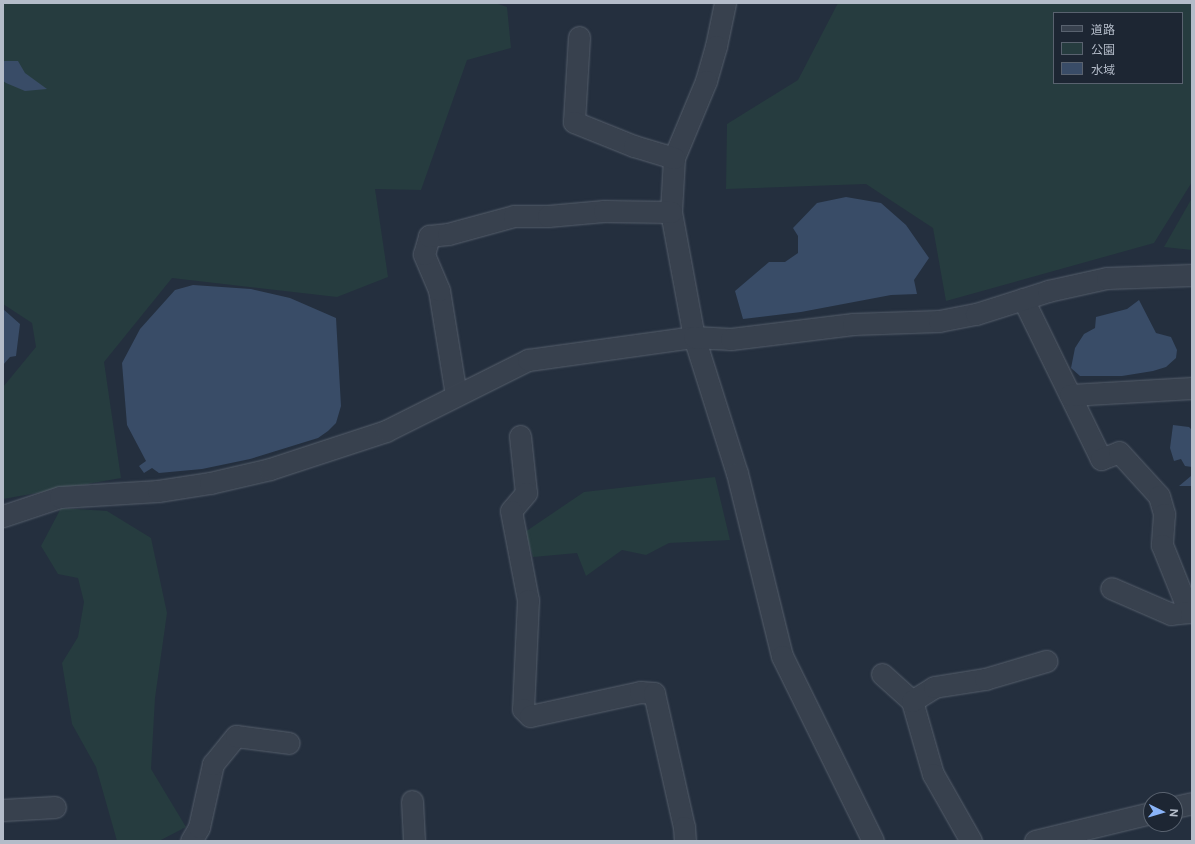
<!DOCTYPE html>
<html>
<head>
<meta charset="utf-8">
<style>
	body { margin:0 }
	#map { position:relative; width:1195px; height:844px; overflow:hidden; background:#242f3e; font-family:"Public Sans","Noto Sans JP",sans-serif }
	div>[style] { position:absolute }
	.green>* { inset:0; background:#263c3f }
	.water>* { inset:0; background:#394c67 }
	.roads { filter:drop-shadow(0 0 1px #565f6c) drop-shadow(0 0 1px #565f6c) }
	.street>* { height:21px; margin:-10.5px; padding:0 10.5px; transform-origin:10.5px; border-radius:10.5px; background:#38414e }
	span { translate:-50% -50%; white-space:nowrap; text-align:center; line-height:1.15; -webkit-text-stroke:3px #1d2633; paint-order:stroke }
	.frame { position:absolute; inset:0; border:4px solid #b4bcc9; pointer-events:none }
	.legend { position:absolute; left:1053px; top:12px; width:130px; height:72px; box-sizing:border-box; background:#1d2633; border:1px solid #59626f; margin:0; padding:5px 7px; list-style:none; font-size:12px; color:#b4bcc9 }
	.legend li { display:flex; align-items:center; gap:8px; height:20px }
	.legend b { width:20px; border:1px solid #59626f }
	.north { position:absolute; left:1143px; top:792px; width:40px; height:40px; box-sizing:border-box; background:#1d2633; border:1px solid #59626f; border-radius:50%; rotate:95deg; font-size:11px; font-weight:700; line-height:16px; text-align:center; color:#b4bcc9 }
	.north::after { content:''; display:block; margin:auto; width:14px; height:18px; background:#8ab4f8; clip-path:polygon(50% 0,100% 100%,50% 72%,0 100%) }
</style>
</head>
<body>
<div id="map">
	<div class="green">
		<i style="clip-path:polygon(3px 3px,495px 3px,507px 7px,511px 48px,467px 60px,421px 190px,375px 189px,388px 277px,337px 297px,172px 278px,104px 362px,121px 478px,3px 499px,3px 387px,36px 347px,32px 323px,3px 304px)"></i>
		<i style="clip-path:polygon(evenodd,838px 3px,1192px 3px,1192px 182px,1154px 243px,946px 301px,933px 228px,866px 184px,726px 189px,727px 124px,798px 80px,838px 3px,1054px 13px,1182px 13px,1182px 83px,1054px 83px,1054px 13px)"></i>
		<i style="clip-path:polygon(1192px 198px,1192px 250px,1164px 247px)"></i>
		<i style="clip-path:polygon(715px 477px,730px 540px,669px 543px,646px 555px,622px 550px,586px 576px,577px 553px,533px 557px,525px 532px,584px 492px)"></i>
		<i style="clip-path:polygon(61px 508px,107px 511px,151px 538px,167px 613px,155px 698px,151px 769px,186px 827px,159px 841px,117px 841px,96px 767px,72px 724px,62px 663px,78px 637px,84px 602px,78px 578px,58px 574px,41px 546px)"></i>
	</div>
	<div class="water">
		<i style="clip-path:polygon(3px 61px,18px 61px,25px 73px,47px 89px,25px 91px,6px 83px,3px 81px)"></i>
		<i style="clip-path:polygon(846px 197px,881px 203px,906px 225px,929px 258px,914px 280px,917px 294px,891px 295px,801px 312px,743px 319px,735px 291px,769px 262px,785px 262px,798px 253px,798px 236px,793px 228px,817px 203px)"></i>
		<i style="clip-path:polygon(193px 285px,251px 289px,290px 298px,336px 318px,341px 406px,336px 423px,328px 431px,318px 438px,250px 459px,202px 469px,159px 473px,152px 468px,144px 473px,139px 466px,146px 461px,127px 425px,122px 363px,140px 329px,175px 290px)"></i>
		<i style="clip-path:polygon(1139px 300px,1156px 333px,1171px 337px,1177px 350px,1176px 358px,1166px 367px,1153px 371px,1122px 376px,1080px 376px,1071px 368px,1075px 348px,1084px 334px,1095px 328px,1096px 317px,1127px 309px)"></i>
		<i style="clip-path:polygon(3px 309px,20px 324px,16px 356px,10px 357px,3px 365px)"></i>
		<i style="clip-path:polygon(1173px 425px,1189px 427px,1192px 430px,1192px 467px,1185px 466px,1181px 459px,1174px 461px,1170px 448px)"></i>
		<i style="clip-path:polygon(1192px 471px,1192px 486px,1179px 486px,1191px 476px)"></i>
	</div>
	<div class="roads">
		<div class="street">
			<i style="left:725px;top:3px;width:44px;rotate:101.8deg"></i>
			<i style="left:716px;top:46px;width:36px;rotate:106deg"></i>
			<i style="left:706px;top:81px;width:83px;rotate:112.6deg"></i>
			<i style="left:674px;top:158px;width:54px;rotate:93.2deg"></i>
			<i style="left:671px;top:212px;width:127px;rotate:79.6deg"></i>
			<i style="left:694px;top:337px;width:143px;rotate:72.5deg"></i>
			<i style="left:737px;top:473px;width:188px;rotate:76.2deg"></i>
			<i style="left:782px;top:656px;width:206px;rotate:63.8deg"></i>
			<i style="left:579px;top:37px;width:85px;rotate:93.4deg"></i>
			<i style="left:574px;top:122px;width:65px;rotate:21.8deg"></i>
			<i style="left:634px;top:146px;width:42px;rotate:16.7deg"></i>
			<i style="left:1023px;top:299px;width:178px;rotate:64deg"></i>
			<i style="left:1101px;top:459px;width:19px;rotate:-21deg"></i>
			<i style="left:1119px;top:452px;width:59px;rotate:47.7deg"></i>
			<i style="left:1159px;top:496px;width:19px;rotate:74deg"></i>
			<i style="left:1164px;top:514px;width:31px;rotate:94deg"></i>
			<i style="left:1162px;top:545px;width:72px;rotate:68.1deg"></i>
			<i style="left:1189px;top:612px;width:18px;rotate:174deg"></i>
			<i style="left:1171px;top:614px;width:65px;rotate:-156.6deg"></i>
			<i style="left:456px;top:395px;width:106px;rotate:-99.2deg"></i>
			<i style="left:439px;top:290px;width:39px;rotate:-113deg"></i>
			<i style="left:424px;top:254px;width:19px;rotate:-74deg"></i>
			<i style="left:429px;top:236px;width:19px;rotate:-6deg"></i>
			<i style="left:448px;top:234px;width:68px;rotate:-15.3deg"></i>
			<i style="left:514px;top:216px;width:34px"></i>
			<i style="left:548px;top:216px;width:56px;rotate:-5.1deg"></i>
			<i style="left:604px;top:211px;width:67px;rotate:0.9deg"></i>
			<i style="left:1070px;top:395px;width:122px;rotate:-3.3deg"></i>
			<i style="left:520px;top:436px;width:57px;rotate:84deg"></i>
			<i style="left:526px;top:493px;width:23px;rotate:130deg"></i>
			<i style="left:511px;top:511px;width:91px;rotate:79.2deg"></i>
			<i style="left:528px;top:600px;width:109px;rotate:92.6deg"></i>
			<i style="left:523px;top:709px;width:10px;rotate:45deg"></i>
			<i style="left:530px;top:716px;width:113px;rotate:-12.3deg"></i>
			<i style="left:640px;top:692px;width:14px;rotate:4deg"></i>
			<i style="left:654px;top:693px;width:137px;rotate:77.4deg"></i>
			<i style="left:684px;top:827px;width:14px;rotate:86deg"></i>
			<i style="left:3px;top:516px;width:60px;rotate:-18.4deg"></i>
			<i style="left:60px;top:497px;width:98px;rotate:-3.5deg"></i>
			<i style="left:158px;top:491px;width:53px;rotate:-8.7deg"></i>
			<i style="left:210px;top:483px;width:62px;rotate:-13.1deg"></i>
			<i style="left:270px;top:469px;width:122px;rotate:-18.1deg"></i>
			<i style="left:386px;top:431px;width:159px;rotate:-26.6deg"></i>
			<i style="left:528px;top:360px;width:168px;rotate:-7.9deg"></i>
			<i style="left:694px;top:337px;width:37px;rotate:3deg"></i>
			<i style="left:731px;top:339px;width:123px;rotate:-7deg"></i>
			<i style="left:853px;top:324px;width:86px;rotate:-2deg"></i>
			<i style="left:939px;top:321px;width:38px;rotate:-11deg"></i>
			<i style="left:976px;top:314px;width:76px;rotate:-17.7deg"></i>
			<i style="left:1048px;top:291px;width:60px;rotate:-12.4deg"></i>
			<i style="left:1107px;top:278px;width:85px;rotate:-2deg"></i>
			<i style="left:882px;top:674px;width:40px;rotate:42deg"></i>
			<i style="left:912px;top:701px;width:76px;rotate:74deg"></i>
			<i style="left:933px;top:774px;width:77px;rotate:60.4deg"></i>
			<i style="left:912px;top:701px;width:26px;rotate:-32deg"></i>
			<i style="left:934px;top:687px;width:52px;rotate:-8.9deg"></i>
			<i style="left:985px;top:679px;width:64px;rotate:-16.4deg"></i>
			<i style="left:412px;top:801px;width:40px;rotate:87.1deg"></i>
			<i style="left:1175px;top:807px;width:17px;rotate:-13deg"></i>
			<i style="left:3px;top:810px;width:52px;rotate:-3.3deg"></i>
			<i style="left:191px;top:841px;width:16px;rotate:-60deg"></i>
			<i style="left:199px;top:827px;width:65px;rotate:-77.5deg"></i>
			<i style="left:213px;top:764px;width:36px;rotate:-51deg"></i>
			<i style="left:236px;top:736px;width:53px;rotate:7.5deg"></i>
			<i style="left:1035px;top:841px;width:119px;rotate:-13.6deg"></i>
		</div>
	</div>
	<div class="frame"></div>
	<ul class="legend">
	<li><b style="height:5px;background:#38414e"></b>道路</li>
	<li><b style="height:11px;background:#263c3f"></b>公園</li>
	<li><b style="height:11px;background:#394c67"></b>水域</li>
	</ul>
	<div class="north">N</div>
</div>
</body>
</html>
